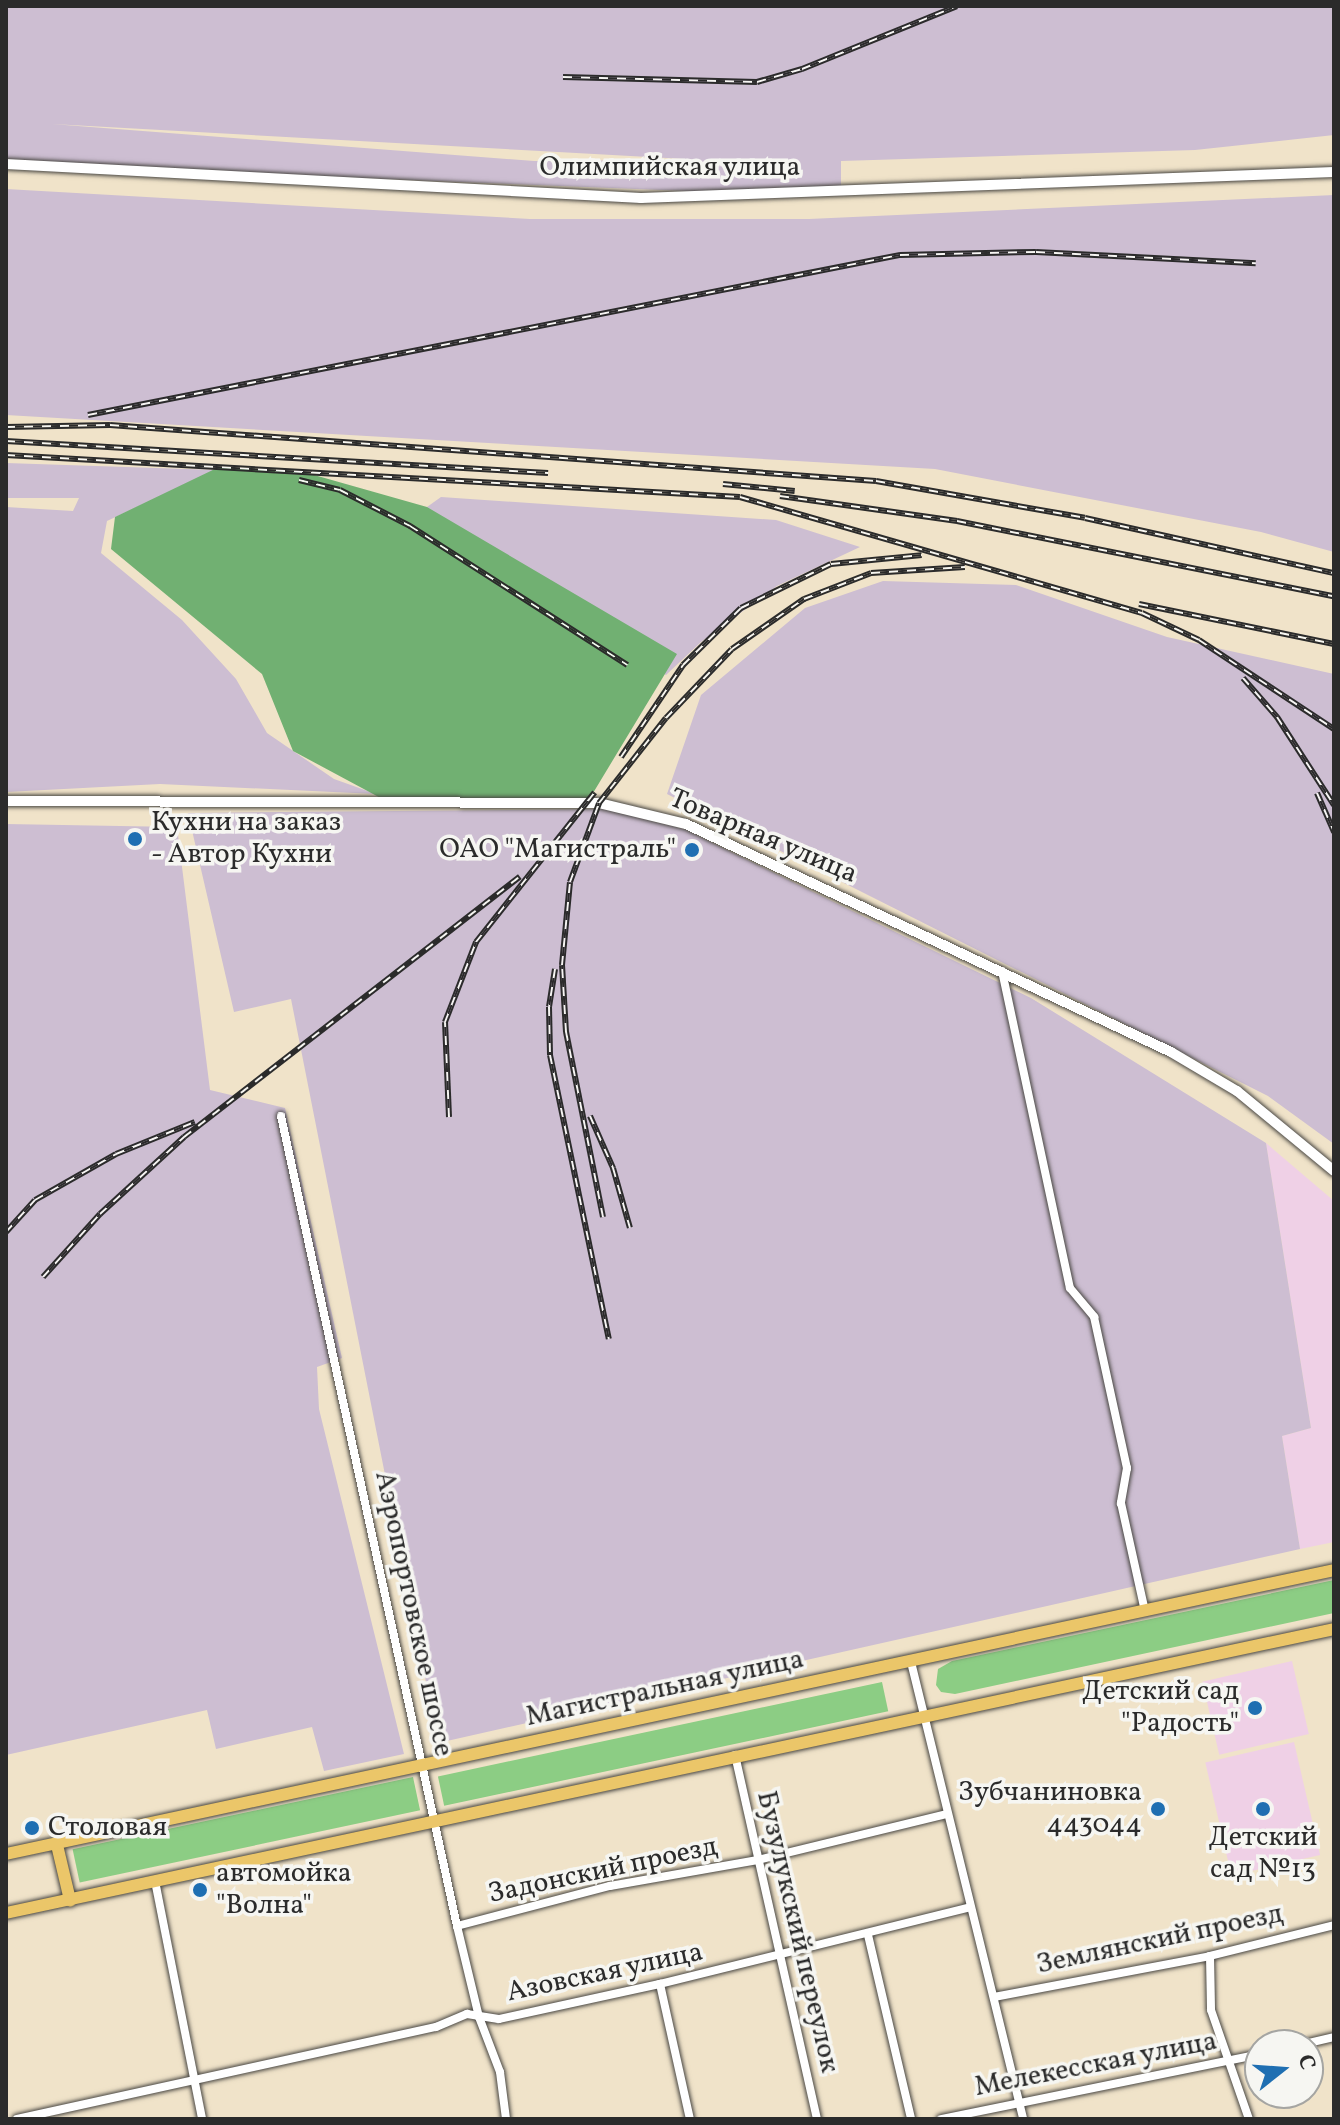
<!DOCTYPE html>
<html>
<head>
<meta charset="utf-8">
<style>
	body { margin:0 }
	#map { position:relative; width:1340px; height:2125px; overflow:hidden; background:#f0e3c9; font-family:Vollkorn,serif }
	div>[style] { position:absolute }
	.built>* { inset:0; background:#efd0e6; transform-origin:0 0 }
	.industrial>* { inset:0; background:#cdbed2 }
	.green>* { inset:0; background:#8ccd84; transform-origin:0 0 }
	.forest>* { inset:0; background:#71b072 }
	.roads { filter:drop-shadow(0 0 2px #494743) drop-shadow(0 0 2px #494743) }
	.minor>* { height:8px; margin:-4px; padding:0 4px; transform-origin:4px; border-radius:4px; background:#fff }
	.tertiary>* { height:10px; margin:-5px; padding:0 5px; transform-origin:5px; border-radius:5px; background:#fff }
	.primary>* { height:12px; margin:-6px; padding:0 6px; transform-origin:6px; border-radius:6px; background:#ebc669 }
	.rail>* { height:6px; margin-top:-3px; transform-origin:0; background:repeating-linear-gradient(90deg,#f6f6f2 0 9px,#2b2b2b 0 18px); box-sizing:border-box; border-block:2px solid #2b2b2b }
	.dots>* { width:22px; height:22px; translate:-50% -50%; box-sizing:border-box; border:4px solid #f6f6f2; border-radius:50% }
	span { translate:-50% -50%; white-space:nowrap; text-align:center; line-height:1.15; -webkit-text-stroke:7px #f6f6f2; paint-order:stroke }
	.street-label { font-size:28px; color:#2b2b2b }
	.poi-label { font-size:28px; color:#2b2b2b }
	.left { translate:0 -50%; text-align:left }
	.right { translate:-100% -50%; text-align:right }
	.frame { position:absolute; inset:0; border:8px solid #2b2b2b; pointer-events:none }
	.north { position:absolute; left:1244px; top:2029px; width:80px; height:80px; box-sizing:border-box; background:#f6f6f2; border:2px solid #a5a5a2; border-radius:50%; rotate:73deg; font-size:22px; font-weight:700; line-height:32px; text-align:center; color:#2b2b2b }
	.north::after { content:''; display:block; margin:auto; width:28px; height:36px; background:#1f6fb2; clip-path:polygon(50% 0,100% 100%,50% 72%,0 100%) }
</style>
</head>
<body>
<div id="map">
	<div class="built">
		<i style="clip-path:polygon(1266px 1143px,1334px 1201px,1334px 1542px,1300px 1549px,1282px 1436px,1311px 1428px)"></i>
		<i style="left:1292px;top:1661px;width:75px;height:92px;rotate:77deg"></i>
		<i style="left:1294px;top:1742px;width:116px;height:91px;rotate:77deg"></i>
	</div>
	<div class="industrial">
		<i style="clip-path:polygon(evenodd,6px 6px,1334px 6px,1334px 135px,1195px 150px,841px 161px,841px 186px,712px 192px,6px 164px,6px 6px,52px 124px,685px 159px,686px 160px,534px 161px,52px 124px)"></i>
		<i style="clip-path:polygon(6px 189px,530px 219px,809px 219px,1334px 195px,1334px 552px,1261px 532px,935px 469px,6px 415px)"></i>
		<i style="clip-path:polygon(6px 463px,216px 470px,107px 521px,101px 553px,182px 620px,236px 679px,267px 733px,334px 779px,376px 794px,160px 784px,6px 792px,6px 507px,73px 511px,79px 498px,6px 498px)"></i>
		<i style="clip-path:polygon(441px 497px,776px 520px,860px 547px,777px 586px,701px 642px,666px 675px,534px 596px,420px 512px)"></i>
		<i style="clip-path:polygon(883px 581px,1016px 585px,1167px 637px,1334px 674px,1334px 1144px,1268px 1096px,667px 794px,701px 695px,805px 608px)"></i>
		<i style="clip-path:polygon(604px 809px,684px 829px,1031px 998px,1266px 1143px,1311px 1428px,1282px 1436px,1300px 1549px,438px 1743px,291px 999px,234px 1012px,188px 813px)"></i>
		<i style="clip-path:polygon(6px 824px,177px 827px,210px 1090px,285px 1108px,342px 1358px,317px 1367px,319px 1409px,404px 1754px,324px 1771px,312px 1727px,216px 1749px,207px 1710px,6px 1755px)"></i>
	</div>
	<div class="green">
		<i style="clip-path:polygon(1334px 1580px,1334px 1613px,955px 1694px,941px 1692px,936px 1685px,938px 1669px,952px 1661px)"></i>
		<i style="left:882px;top:1682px;width:30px;height:454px;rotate:78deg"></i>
		<i style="left:413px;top:1777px;width:34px;height:348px;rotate:78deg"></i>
	</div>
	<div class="forest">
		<i style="clip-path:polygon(219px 467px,300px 471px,427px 507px,677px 654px,587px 803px,388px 802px,293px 751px,262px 674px,111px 549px,115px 517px)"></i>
	</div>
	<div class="roads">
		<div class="minor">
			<i style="left:1002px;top:971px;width:324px;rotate:77.9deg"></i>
			<i style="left:1070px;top:1288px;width:38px;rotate:50deg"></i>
			<i style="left:1094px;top:1317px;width:155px;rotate:77.7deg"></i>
			<i style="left:1127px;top:1468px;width:36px;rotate:100deg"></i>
			<i style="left:1121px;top:1503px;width:111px;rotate:77.5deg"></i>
			<i style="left:281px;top:1116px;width:829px;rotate:77.74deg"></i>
			<i style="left:457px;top:1926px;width:94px;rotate:76.4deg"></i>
			<i style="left:479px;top:2017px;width:59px;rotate:69.1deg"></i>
			<i style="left:500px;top:2072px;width:47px;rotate:82.7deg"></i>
			<i style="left:911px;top:1662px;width:471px;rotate:76.2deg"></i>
			<i style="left:735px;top:1755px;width:373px;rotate:77.3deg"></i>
			<i style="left:155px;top:1881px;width:243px;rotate:78.8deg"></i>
			<i style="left:457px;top:1926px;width:158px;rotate:-14.7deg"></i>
			<i style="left:610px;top:1886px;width:150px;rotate:-10deg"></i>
			<i style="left:758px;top:1860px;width:194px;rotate:-13.7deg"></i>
			<i style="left:868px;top:1935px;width:189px;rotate:76.8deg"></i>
			<i style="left:1210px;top:1956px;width:54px;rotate:88.9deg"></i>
			<i style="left:1211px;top:2010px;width:115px;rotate:70.8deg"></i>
			<i style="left:660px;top:1984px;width:138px;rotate:77.5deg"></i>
			<i style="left:994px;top:1997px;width:220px;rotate:-10.7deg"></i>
			<i style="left:1210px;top:1956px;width:128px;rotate:-14deg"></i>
			<i style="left:1300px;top:2045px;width:35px;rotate:-13deg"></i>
			<i style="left:17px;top:2119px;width:429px;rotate:-12.4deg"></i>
			<i style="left:436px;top:2027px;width:34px;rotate:-23deg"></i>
			<i style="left:467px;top:2014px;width:32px;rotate:9deg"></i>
			<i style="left:499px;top:2019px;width:165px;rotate:-12.3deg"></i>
			<i style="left:660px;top:1984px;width:317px;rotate:-13.9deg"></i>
			<i style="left:941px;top:2119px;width:326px;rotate:-11.5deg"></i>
		</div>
		<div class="tertiary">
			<i style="left:6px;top:164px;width:636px;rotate:3.06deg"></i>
			<i style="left:641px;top:198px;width:693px;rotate:-2.15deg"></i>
			<i style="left:6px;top:801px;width:593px;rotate:0.19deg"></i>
			<i style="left:599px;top:803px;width:89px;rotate:13.6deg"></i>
			<i style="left:686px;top:824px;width:536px;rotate:25.18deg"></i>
			<i style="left:1171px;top:1052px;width:77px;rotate:30.6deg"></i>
			<i style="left:1237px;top:1091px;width:126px;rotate:39.5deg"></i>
		</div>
		<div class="primary">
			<i style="left:57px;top:1845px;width:57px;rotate:76.7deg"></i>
			<i style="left:6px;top:1854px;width:1358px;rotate:-12.07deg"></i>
			<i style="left:6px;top:1913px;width:1358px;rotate:-12.07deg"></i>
		</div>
	</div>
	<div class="rail">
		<i style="left:563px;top:77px;width:194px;rotate:1.5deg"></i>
		<i style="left:757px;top:82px;width:47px;rotate:-16.1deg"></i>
		<i style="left:802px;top:69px;width:167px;rotate:-22.1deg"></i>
		<i style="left:88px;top:415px;width:828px;rotate:-11.15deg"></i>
		<i style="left:900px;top:255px;width:136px;rotate:-1.3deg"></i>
		<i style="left:1036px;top:252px;width:220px;rotate:2.9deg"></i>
		<i style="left:6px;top:427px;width:104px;rotate:-1.1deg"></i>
		<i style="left:110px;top:425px;width:768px;rotate:4.18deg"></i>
		<i style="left:876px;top:481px;width:212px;rotate:10deg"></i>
		<i style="left:1085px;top:518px;width:255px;rotate:12.5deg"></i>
		<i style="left:6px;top:441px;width:543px;rotate:3.38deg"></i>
		<i style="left:6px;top:455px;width:735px;rotate:3.27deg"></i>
		<i style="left:740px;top:497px;width:418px;rotate:16.1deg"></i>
		<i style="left:1142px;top:613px;width:63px;rotate:25.3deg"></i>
		<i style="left:1199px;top:640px;width:162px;rotate:33.4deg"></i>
		<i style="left:299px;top:480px;width:42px;rotate:13.7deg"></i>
		<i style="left:340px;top:490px;width:79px;rotate:27.2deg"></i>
		<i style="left:410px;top:526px;width:258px;rotate:32.6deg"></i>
		<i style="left:723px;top:484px;width:72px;rotate:5.6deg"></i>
		<i style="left:780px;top:496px;width:179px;rotate:8deg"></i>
		<i style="left:957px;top:521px;width:384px;rotate:11.3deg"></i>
		<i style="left:1139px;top:604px;width:199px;rotate:11.6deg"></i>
		<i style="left:1243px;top:678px;width:52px;rotate:48.9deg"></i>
		<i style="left:1277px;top:717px;width:105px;rotate:57.1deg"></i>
		<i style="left:621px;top:757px;width:111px;rotate:-56deg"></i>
		<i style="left:683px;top:665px;width:81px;rotate:-44.5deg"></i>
		<i style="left:741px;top:608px;width:100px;rotate:-26.1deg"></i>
		<i style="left:831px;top:564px;width:91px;rotate:-5.6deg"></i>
		<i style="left:1317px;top:793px;width:43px;rotate:66.4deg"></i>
		<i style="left:555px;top:969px;width:38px;rotate:99deg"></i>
		<i style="left:549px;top:1007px;width:48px;rotate:88.8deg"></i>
		<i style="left:550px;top:1055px;width:290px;rotate:78.3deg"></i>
		<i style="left:590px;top:1116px;width:57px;rotate:66.1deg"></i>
		<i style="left:613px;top:1168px;width:62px;rotate:74.2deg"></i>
		<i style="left:449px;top:1117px;width:95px;rotate:-92.4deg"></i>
		<i style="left:445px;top:1022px;width:86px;rotate:-68.8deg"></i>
		<i style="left:476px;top:942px;width:191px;rotate:-51.6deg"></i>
		<i style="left:603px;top:1217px;width:189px;rotate:-101.3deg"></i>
		<i style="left:566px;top:1032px;width:67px;rotate:-93.4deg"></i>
		<i style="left:562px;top:965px;width:83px;rotate:-84.5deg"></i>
		<i style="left:570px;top:882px;width:84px;rotate:-69.8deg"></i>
		<i style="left:599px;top:803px;width:108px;rotate:-51.8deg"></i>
		<i style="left:666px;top:718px;width:95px;rotate:-46.3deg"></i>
		<i style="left:732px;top:649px;width:88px;rotate:-34.8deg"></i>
		<i style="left:804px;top:599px;width:72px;rotate:-21.2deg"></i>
		<i style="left:871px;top:573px;width:94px;rotate:-3.7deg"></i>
		<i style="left:6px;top:1232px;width:43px;rotate:-47.8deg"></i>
		<i style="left:35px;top:1200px;width:93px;rotate:-29.6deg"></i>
		<i style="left:116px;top:1154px;width:85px;rotate:-22.1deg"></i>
		<i style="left:43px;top:1277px;width:85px;rotate:-47.9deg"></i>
		<i style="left:100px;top:1214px;width:114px;rotate:-42.5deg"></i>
		<i style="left:184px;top:1137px;width:425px;rotate:-37.8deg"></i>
	</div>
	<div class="dots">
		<i style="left:135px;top:839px;background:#1f6fb2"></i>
		<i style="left:692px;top:850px;background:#1f6fb2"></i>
		<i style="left:1255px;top:1708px;background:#1f6fb2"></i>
		<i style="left:1158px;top:1809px;background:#1f6fb2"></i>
		<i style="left:1263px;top:1809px;background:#1f6fb2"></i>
		<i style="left:32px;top:1828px;background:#1f6fb2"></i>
		<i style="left:200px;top:1890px;background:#1f6fb2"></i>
	</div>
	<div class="street-label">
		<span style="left:670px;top:168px">Олимпийская улица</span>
		<span style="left:763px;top:837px;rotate:23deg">Товарная улица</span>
		<span style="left:413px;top:1614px;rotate:78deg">Аэропортовское шоссе</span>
		<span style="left:665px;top:1689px;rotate:-12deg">Магистральная улица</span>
		<span style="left:603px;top:1871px;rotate:-12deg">Задонский проезд</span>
		<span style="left:797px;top:1932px;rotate:77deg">Бузулукский переулок</span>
		<span style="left:1160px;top:1940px;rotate:-12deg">Землянский проезд</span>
		<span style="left:605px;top:1973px;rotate:-12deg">Азовская улица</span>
		<span style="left:1096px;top:2065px;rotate:-11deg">Мелекесская улица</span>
	</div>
	<div class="poi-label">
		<span class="left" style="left:151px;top:839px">Кухни на заказ<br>- Автор Кухни</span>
		<span class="right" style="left:676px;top:850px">ОАО "Магистраль"</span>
		<span class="right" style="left:1239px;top:1708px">Детский сад<br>"Радость"</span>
		<span class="right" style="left:1142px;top:1809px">Зубчаниновка<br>443044</span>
		<span class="left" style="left:48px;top:1828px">Столовая</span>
		<span style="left:1263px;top:1854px">Детский<br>сад №13</span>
		<span class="left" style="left:216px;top:1890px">автомойка<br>"Волна"</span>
	</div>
	<div class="frame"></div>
	<div class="north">С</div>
</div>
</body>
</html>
